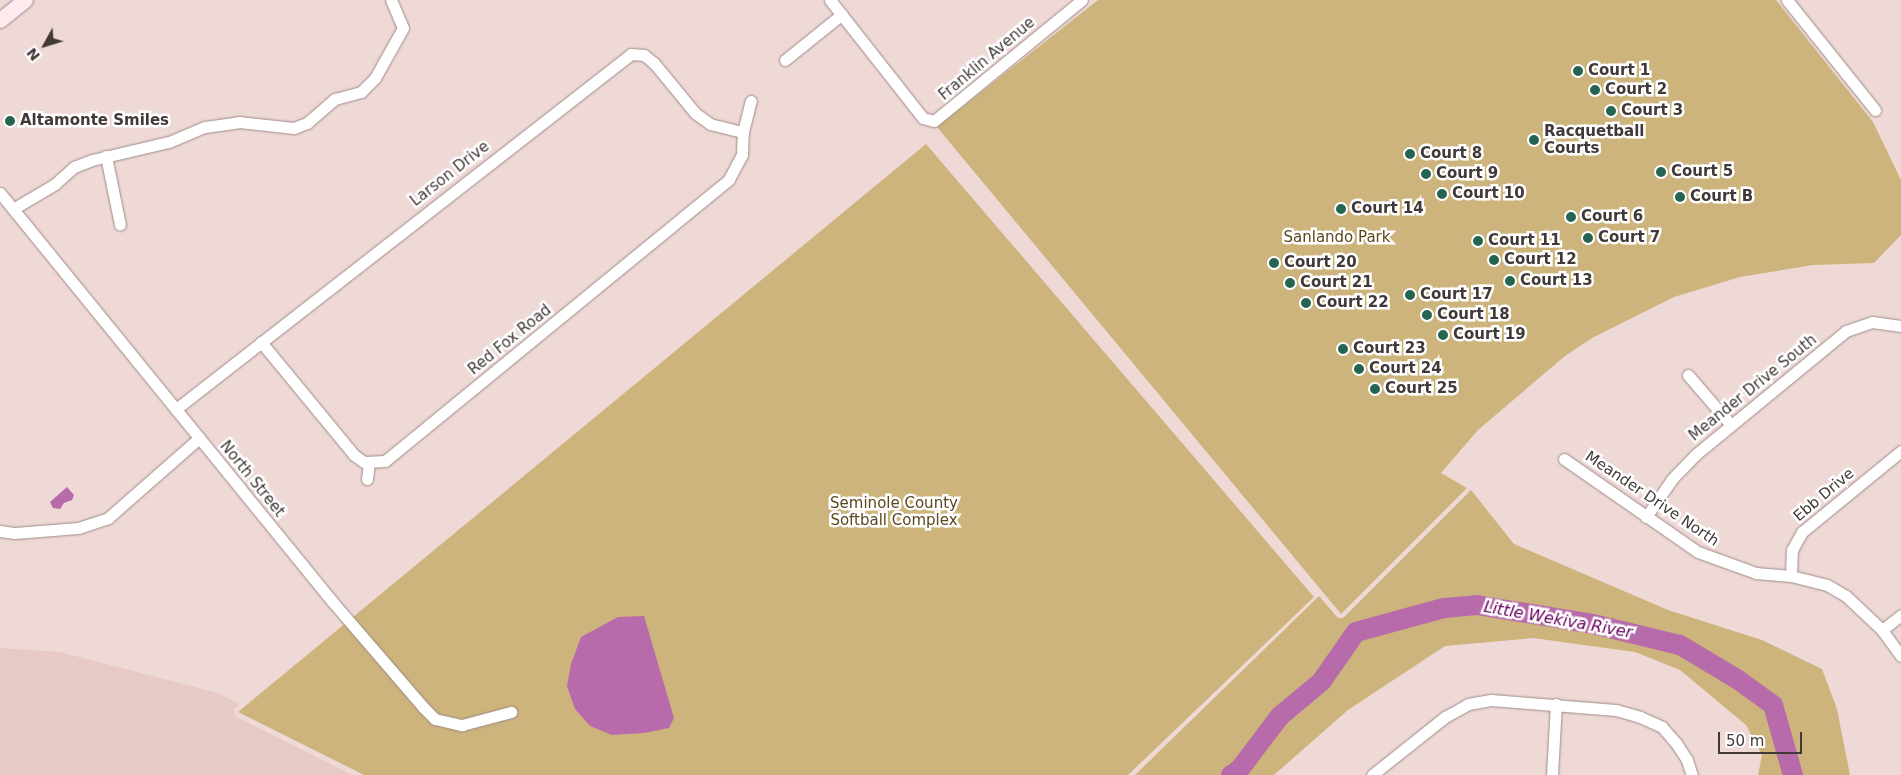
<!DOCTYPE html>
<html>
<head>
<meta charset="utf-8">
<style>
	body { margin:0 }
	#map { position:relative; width:1901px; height:775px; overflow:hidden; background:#eed9d6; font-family:"DejaVu Sans",sans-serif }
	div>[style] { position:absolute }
	.built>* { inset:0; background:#e7cac5 }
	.green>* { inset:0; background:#cdb47c }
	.water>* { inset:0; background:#b76baa }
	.river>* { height:20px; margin:-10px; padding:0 10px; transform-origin:10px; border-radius:10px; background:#b76baa }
	.roads { filter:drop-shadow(0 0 1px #9e8b87) drop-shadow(0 0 1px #9e8b87) }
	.minor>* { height:11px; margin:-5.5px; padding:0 5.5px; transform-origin:5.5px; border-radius:5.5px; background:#fff }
	.secondary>* { height:15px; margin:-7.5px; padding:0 7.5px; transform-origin:7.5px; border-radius:7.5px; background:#fee9ee }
	.dots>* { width:14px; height:14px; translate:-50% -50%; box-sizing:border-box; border:2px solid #fff; border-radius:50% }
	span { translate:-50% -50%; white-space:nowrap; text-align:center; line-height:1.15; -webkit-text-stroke:5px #fff; paint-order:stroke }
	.street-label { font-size:15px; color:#413938 }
	.poi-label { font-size:15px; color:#413938; font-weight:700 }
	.left { translate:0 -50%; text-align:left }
	.park-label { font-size:15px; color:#59471e }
	.water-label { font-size:16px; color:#66025c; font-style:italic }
	.north { position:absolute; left:20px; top:20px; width:50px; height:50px; -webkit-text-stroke:4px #fff; paint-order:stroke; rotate:231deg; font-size:14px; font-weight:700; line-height:20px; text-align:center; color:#413938 }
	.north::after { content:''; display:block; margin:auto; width:18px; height:22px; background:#413938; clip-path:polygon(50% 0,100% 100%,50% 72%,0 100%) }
	.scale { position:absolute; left:1718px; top:732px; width:84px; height:22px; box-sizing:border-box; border:2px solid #413938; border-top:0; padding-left:6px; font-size:15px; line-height:18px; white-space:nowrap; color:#413938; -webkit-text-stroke:4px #fff; paint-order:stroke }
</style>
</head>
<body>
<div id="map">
	<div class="built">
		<i style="clip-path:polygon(0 648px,60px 652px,218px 693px,239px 704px,234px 709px,235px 716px,352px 775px,0 775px)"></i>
	</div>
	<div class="green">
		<i style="clip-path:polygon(1098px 0,1776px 0,1873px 122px,1901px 180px,1901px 235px,1874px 263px,1813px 265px,1740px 277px,1674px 297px,1592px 338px,1565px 356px,1478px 430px,1441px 473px,1467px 488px,1341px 614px,937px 127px)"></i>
		<i style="clip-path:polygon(926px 144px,1314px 597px,1128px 775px,364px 775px,238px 712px)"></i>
		<i style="clip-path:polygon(1471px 490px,1514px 544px,1668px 610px,1762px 640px,1822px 669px,1837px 709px,1850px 775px,1758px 775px,1762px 755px,1746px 725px,1680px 670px,1635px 652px,1533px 638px,1445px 646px,1348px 710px,1274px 775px,1135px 775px,1319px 596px,1338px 618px,1343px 618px)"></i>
	</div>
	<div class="water">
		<i style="clip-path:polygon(67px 487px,74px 495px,72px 500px,64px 503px,60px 509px,53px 508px,50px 502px)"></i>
		<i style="clip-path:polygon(644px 616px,674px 718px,669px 728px,644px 733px,612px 735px,590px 726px,575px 709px,567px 686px,571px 664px,581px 637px,618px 617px)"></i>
	</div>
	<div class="river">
		<i style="left:1231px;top:775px;width:9px;rotate:-32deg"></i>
		<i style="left:1239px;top:770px;width:68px;rotate:-52.8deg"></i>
		<i style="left:1280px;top:716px;width:53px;rotate:-39.7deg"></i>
		<i style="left:1321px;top:682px;width:61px;rotate:-55deg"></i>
		<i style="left:1356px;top:632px;width:91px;rotate:-15.3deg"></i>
		<i style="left:1444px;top:608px;width:33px;rotate:-5deg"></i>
		<i style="left:1477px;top:605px;width:118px;rotate:9.3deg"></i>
		<i style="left:1593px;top:624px;width:89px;rotate:13.6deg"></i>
		<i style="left:1680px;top:645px;width:66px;rotate:30.8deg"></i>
		<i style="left:1737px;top:679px;width:44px;rotate:35.8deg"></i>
		<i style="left:1773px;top:705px;width:73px;rotate:74.1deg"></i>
	</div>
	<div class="roads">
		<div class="minor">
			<i style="left:830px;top:0;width:150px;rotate:51.8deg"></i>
			<i style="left:923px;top:118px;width:11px;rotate:15deg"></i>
			<i style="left:934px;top:121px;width:191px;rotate:-39.3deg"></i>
			<i style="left:1787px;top:0;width:141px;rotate:51.3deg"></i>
			<i style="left:785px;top:60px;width:73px;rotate:-38.9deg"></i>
			<i style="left:106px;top:156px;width:70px;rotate:78.5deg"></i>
			<i style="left:0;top:193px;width:525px;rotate:50.88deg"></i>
			<i style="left:331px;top:600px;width:141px;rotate:49.3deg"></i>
			<i style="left:423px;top:707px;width:17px;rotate:45deg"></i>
			<i style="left:435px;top:719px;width:28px;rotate:13deg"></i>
			<i style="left:462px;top:725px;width:51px;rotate:-14.9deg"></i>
			<i style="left:13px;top:209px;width:49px;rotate:-30.8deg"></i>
			<i style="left:55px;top:184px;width:25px;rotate:-42deg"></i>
			<i style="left:74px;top:167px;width:19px;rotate:-21deg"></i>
			<i style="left:92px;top:160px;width:79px;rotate:-13.2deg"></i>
			<i style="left:169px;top:142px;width:39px;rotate:-23deg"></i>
			<i style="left:205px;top:127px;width:34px;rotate:-8deg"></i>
			<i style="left:239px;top:122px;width:55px;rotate:6.2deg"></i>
			<i style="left:294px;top:128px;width:14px;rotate:-21deg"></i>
			<i style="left:307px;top:123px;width:37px;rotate:-41deg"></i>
			<i style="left:335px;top:99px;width:27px;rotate:-15deg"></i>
			<i style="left:361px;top:92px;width:20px;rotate:-45deg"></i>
			<i style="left:375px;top:78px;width:57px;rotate:-60.8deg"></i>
			<i style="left:403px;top:28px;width:30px;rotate:-113deg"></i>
			<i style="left:261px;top:342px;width:146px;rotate:50.5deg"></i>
			<i style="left:354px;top:455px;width:12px;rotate:35deg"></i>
			<i style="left:364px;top:462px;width:21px;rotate:-3deg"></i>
			<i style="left:385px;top:461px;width:445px;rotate:-39.3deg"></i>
			<i style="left:729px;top:179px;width:27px;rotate:-62deg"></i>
			<i style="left:742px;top:155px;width:23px;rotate:-88deg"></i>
			<i style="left:743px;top:132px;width:32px;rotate:-76deg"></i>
			<i style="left:1688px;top:375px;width:66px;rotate:49.3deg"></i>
			<i style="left:176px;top:409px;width:577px;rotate:-37.96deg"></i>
			<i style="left:631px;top:54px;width:13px;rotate:4deg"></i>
			<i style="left:644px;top:55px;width:13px;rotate:39deg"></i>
			<i style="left:654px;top:63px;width:65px;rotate:50.6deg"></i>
			<i style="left:695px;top:113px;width:19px;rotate:36deg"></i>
			<i style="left:710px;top:124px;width:34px;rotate:14deg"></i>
			<i style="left:1564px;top:459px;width:163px;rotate:34.8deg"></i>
			<i style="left:1698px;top:552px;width:62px;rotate:19.9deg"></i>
			<i style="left:1756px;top:573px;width:35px;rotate:5deg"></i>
			<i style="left:1791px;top:576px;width:37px;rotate:14deg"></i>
			<i style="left:1827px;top:585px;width:22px;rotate:30deg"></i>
			<i style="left:1846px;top:596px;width:50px;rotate:43.4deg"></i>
			<i style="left:1882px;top:630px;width:32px;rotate:54deg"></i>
			<i style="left:367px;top:479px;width:16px;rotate:-83deg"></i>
			<i style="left:1646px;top:517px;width:46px;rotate:-55.6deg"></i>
			<i style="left:1672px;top:479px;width:33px;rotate:-46deg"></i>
			<i style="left:1695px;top:455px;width:195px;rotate:-39.4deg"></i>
			<i style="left:1846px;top:331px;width:28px;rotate:-19deg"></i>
			<i style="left:1872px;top:322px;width:29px;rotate:8deg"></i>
			<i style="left:0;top:531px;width:15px;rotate:8deg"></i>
			<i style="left:15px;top:533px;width:63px;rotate:-4.5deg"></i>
			<i style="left:78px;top:528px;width:32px;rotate:-18deg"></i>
			<i style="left:108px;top:518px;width:121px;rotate:-41.3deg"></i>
			<i style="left:1791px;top:576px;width:26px;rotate:-88deg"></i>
			<i style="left:1792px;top:550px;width:21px;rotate:-61deg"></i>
			<i style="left:1802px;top:532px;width:128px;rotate:-39.3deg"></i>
			<i style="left:1882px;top:630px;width:24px;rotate:-38deg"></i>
			<i style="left:1372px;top:775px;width:93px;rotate:-38.5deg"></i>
			<i style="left:1445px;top:717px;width:26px;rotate:-29deg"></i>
			<i style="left:1468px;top:704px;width:23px;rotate:-10deg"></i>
			<i style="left:1491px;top:700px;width:125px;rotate:4.6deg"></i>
			<i style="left:1616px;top:710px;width:25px;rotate:16deg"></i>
			<i style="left:1640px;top:717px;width:24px;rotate:24deg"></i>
			<i style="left:1662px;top:727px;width:21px;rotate:49deg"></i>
			<i style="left:1676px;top:743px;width:20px;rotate:57deg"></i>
			<i style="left:1687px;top:760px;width:16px;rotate:72deg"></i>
			<i style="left:1552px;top:775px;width:71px;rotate:-86.8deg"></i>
		</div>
		<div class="secondary">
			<i style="left:0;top:20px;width:32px;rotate:-39deg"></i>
		</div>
	</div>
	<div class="dots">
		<i style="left:1578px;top:71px;background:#246451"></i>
		<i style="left:1595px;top:90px;background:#246451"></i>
		<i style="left:1611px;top:111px;background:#246451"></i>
		<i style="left:10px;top:121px;background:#246451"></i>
		<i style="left:1534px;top:140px;background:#246451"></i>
		<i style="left:1410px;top:154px;background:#246451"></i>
		<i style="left:1661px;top:172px;background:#246451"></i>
		<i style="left:1426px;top:174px;background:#246451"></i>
		<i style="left:1442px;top:194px;background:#246451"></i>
		<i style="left:1680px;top:197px;background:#246451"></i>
		<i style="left:1341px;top:209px;background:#246451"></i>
		<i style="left:1571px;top:217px;background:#246451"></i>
		<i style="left:1588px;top:238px;background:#246451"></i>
		<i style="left:1478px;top:241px;background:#246451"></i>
		<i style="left:1494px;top:260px;background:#246451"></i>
		<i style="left:1274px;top:263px;background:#246451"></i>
		<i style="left:1510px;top:281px;background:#246451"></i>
		<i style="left:1290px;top:283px;background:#246451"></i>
		<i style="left:1410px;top:295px;background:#246451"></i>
		<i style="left:1306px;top:303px;background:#246451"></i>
		<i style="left:1427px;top:315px;background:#246451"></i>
		<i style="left:1443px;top:335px;background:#246451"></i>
		<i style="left:1343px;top:349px;background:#246451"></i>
		<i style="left:1359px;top:369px;background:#246451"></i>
		<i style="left:1375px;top:389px;background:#246451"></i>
	</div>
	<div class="street-label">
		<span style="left:987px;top:59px;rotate:-40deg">Franklin Avenue</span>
		<span style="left:450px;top:174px;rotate:-38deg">Larson Drive</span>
		<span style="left:510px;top:340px;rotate:-39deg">Red Fox Road</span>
		<span style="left:1753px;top:388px;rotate:-39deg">Meander Drive South</span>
		<span style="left:252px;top:479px;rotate:51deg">North Street</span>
		<span style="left:1824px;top:495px;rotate:-40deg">Ebb Drive</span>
		<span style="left:1652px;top:499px;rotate:34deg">Meander Drive North</span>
	</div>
	<div class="poi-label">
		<span class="left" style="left:1588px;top:71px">Court 1</span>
		<span class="left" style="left:1605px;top:90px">Court 2</span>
		<span class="left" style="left:1621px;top:111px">Court 3</span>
		<span class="left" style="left:20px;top:121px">Altamonte Smiles</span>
		<span class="left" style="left:1544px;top:140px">Racquetball<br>Courts</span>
		<span class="left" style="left:1420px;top:154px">Court 8</span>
		<span class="left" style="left:1671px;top:172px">Court 5</span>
		<span class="left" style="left:1436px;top:174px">Court 9</span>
		<span class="left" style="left:1452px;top:194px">Court 10</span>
		<span class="left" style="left:1690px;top:197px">Court B</span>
		<span class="left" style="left:1351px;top:209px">Court 14</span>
		<span class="left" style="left:1581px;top:217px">Court 6</span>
		<span class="left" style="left:1598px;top:238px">Court 7</span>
		<span class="left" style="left:1488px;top:241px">Court 11</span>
		<span class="left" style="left:1504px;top:260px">Court 12</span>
		<span class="left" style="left:1284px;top:263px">Court 20</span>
		<span class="left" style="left:1520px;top:281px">Court 13</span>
		<span class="left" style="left:1300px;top:283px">Court 21</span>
		<span class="left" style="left:1420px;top:295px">Court 17</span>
		<span class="left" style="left:1316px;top:303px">Court 22</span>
		<span class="left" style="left:1437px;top:315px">Court 18</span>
		<span class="left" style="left:1453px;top:335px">Court 19</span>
		<span class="left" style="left:1353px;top:349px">Court 23</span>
		<span class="left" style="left:1369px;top:369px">Court 24</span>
		<span class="left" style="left:1385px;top:389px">Court 25</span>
	</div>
	<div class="park-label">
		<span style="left:1337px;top:238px">Sanlando Park</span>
		<span style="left:894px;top:512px">Seminole County<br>Softball Complex</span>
	</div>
	<div class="water-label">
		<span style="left:1558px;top:620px;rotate:10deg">Little Wekiva River</span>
	</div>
	<div class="north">N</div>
	<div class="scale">50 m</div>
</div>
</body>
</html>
